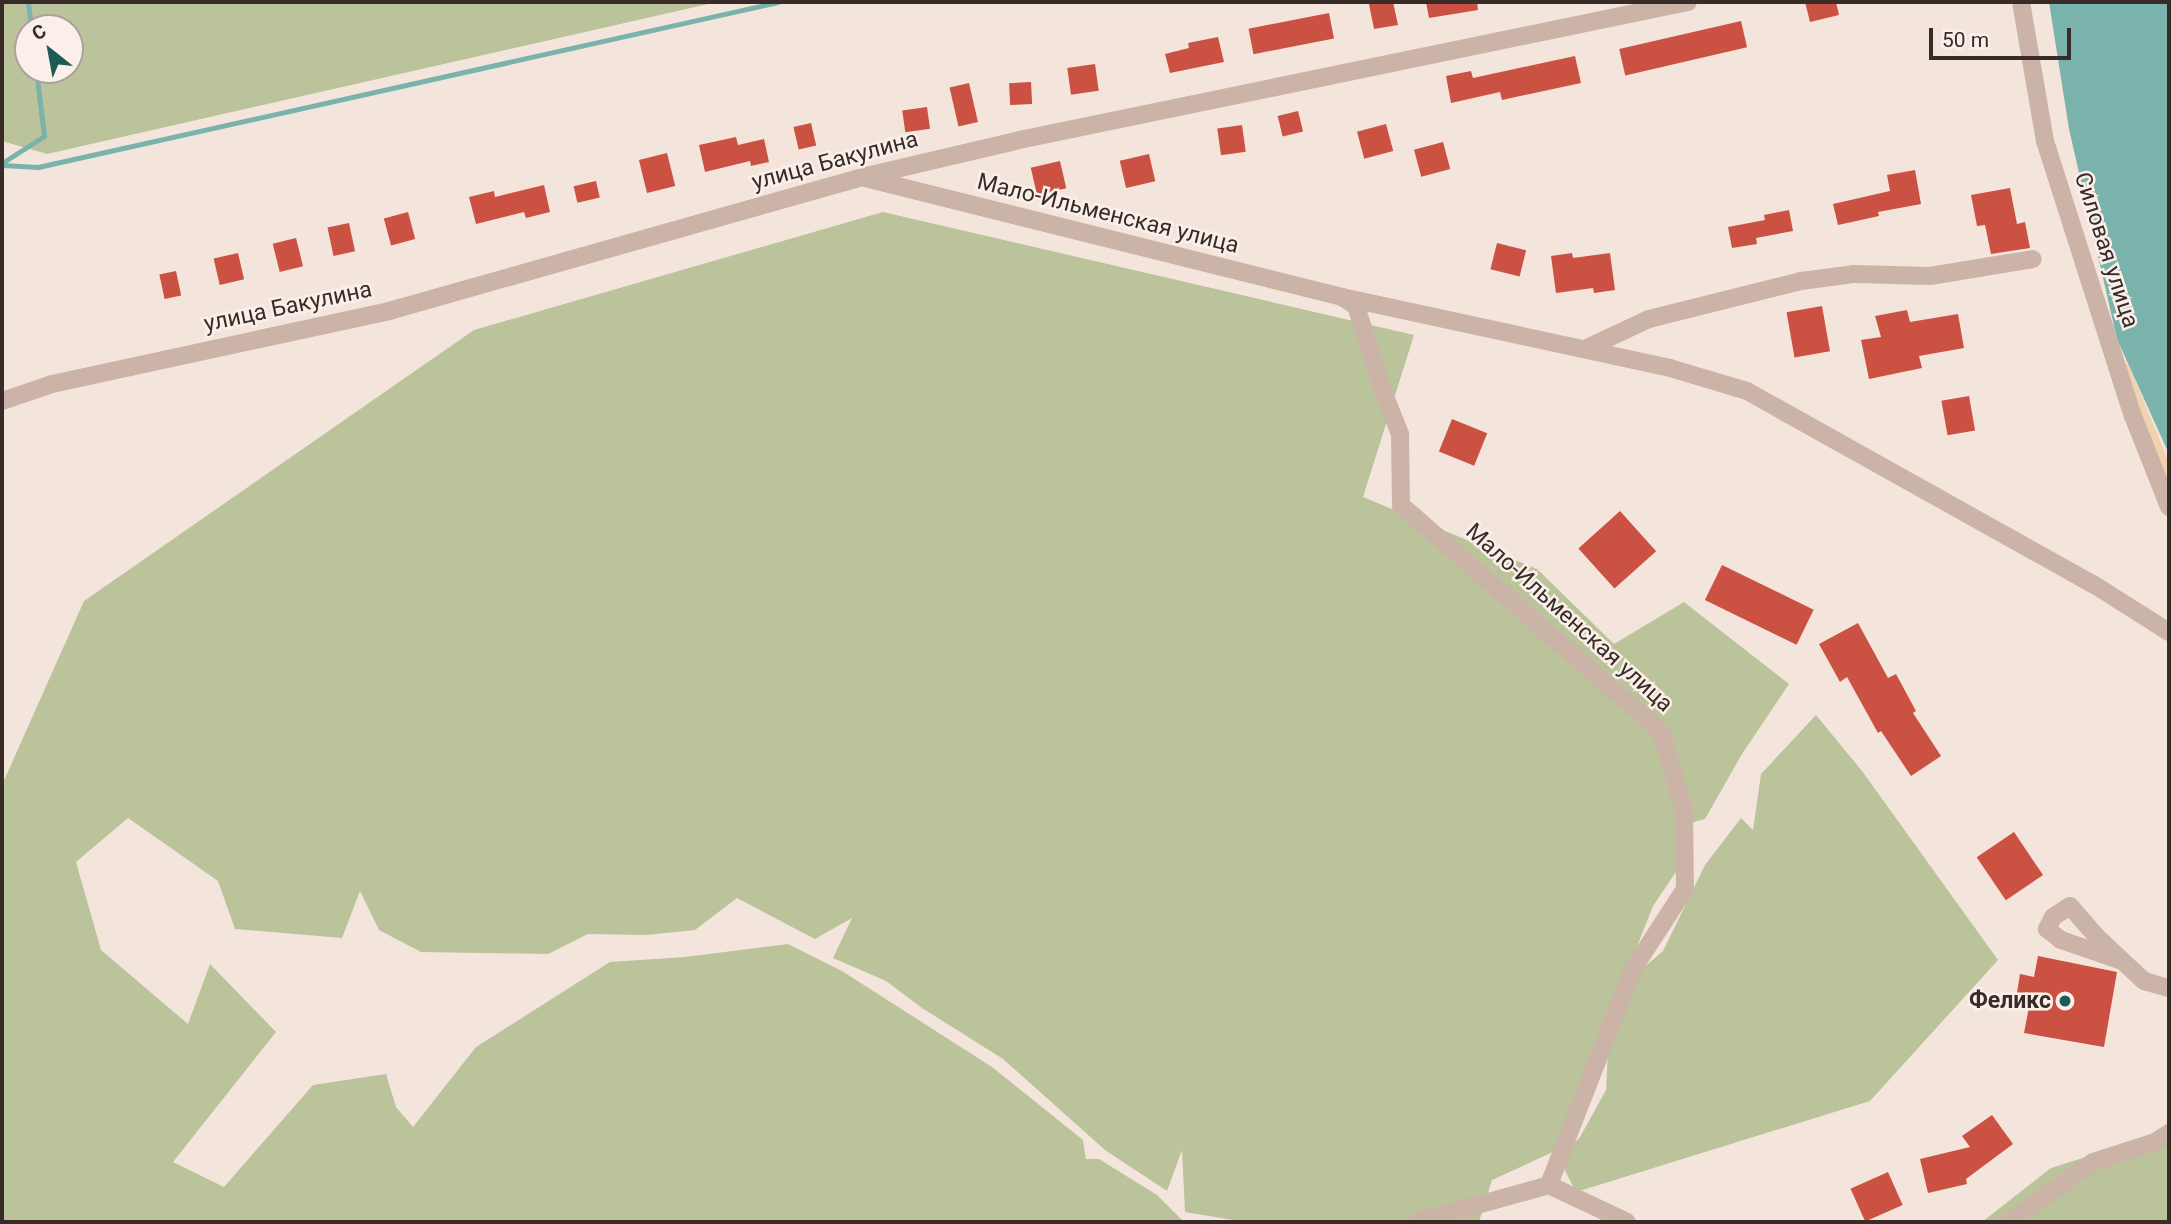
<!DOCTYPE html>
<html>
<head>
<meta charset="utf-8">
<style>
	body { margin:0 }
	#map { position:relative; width:2171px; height:1224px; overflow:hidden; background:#f3e5dc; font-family:Roboto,sans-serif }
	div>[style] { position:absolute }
	.green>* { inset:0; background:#bbc39b }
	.sand>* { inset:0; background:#f0d2b1 }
	.water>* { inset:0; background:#7ab2ac }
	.stream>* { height:5px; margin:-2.5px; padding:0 2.5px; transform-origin:2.5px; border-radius:2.5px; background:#7ab2ac }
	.building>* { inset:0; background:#cb5142; transform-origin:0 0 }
	.minor>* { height:18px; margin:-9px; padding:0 9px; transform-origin:9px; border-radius:9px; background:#ccb3a7 }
	.dots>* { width:19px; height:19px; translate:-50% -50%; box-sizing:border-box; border:4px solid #fbf0e9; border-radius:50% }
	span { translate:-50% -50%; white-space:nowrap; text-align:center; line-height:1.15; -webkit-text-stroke:5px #fbf0e9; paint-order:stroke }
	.street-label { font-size:23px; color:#382b28 }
	.poi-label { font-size:23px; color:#382b28; font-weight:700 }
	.right { translate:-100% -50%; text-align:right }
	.frame { position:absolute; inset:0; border:4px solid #382b28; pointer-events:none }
	.north { position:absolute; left:14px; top:14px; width:70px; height:70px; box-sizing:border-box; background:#fbf0e9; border:2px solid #ada19c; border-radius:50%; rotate:329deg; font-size:19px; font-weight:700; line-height:28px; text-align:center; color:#382b28 }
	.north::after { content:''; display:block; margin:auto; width:24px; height:32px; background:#1b5c57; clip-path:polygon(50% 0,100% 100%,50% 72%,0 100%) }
	.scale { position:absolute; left:1929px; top:28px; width:142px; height:32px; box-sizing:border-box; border:4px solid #382b28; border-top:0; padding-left:9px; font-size:21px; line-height:24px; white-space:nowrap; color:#382b28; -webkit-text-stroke:5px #fbf0e9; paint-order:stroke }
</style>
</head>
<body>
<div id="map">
	<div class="green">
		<i style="clip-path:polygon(evenodd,2px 2px,717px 2px,47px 154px,2px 141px,2px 2px,28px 28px,70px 28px,70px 70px,28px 70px,28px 28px)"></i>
		<i style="clip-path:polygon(883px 212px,1414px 335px,1363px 497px,1537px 569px,1614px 644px,1684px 602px,1789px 684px,1742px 754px,1705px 819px,1680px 826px,1688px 854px,1653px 906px,1621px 987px,1663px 951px,1705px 865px,1741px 818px,1753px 830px,1761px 774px,1816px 715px,1862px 771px,1998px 960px,1870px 1101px,1576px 1192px,1559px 1159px,1580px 1137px,1606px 1090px,1610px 1008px,1553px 1152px,1492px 1180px,1479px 1222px,1245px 1222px,1185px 1212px,1182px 1150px,1167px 1191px,1105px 1150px,1003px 1059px,922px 1008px,886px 981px,833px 958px,852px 918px,815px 939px,737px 898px,695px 930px,646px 935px,588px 934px,548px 954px,421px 952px,379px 930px,360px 891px,342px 938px,235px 929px,218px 881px,128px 818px,76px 862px,101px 950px,188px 1024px,210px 964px,276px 1032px,173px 1162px,224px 1187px,313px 1085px,386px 1074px,396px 1107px,413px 1127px,476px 1047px,610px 962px,685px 957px,788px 944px,842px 971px,992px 1067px,1083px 1140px,1086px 1159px,1099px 1159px,1157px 1195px,1184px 1222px,2px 1222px,2px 785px,84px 601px,474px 330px)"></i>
		<i style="clip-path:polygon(2169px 1131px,2169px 1222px,1982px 1222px,2051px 1168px)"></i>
	</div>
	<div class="sand">
		<i style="clip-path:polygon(2128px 363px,2169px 463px,2169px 505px,2121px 367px)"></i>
	</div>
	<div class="water">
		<i style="clip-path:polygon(2049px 2px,2169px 2px,2169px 454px,2117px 339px,2069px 129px)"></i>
	</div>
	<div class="stream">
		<i style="left:28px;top:2px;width:26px;rotate:83deg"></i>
		<i style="left:2px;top:163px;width:50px;rotate:-32.7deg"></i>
		<i style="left:44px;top:136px;width:66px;rotate:-96.9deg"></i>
		<i style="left:2px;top:165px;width:36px;rotate:3deg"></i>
		<i style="left:38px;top:167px;width:758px;rotate:-12.57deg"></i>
	</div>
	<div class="building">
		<i style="clip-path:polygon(1393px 2px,1398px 25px,1374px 29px,1369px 4px)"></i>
		<i style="clip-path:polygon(1426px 2px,1477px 2px,1478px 10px,1429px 18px)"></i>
		<i style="clip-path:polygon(1805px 2px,1836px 2px,1839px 15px,1810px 22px)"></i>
		<i style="left:1329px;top:13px;width:26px;height:82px;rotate:79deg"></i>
		<i style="left:1741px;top:21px;width:27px;height:125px;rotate:77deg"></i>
		<i style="clip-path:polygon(1218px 37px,1224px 62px,1170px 73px,1165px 54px,1189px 48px,1188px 43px)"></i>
		<i style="clip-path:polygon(1575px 56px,1581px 83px,1502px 100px,1500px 92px,1451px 103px,1446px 76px,1471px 71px,1473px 78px)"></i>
		<i style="left:1095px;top:64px;width:27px;height:28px;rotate:82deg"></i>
		<i style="left:1031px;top:82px;width:22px;height:22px;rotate:87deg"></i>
		<i style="left:969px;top:83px;width:40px;height:20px;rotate:77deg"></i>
		<i style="left:927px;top:107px;width:22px;height:25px;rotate:82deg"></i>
		<i style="left:1298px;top:111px;width:21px;height:21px;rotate:76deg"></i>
		<i style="left:811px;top:123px;width:23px;height:18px;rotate:77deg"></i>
		<i style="left:1386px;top:124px;width:28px;height:30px;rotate:75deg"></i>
		<i style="left:1242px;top:125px;width:27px;height:25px;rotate:82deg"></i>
		<i style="clip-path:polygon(736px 137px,738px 145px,764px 139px,769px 162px,751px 166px,750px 161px,705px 172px,699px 145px)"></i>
		<i style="left:1443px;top:142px;width:28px;height:30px;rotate:75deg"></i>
		<i style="left:667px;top:153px;width:34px;height:29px;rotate:76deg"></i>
		<i style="left:1149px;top:154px;width:28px;height:30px;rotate:77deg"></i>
		<i style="left:1060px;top:161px;width:28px;height:30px;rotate:77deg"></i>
		<i style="clip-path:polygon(1915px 170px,1921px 204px,1878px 212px,1879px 216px,1838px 225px,1833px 204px,1890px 191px,1887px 175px)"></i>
		<i style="left:596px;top:181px;width:17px;height:23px;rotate:77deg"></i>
		<i style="clip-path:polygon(544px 185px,550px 212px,526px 218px,524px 212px,476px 224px,469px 197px,494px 191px,495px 197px)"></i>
		<i style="clip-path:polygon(2010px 188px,2017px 224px,2025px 222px,2030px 248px,1991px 254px,1985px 225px,1977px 226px,1971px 195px)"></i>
		<i style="clip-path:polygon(1789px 210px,1793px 231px,1756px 238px,1757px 244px,1732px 248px,1728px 227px,1765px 220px,1764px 215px)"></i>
		<i style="left:408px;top:212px;width:28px;height:25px;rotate:75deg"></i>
		<i style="left:349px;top:223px;width:29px;height:22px;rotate:78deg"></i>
		<i style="left:296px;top:238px;width:29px;height:24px;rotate:76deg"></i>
		<i style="left:1497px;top:243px;width:30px;height:27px;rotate:14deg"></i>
		<i style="left:238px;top:253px;width:27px;height:25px;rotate:77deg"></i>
		<i style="clip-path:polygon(1572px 253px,1573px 258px,1610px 253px,1615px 290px,1594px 293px,1593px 288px,1556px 293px,1551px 256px)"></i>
		<i style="left:176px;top:271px;width:25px;height:17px;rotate:78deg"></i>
		<i style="left:1822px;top:306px;width:46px;height:36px;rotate:80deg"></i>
		<i style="clip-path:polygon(1907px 310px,1910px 322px,1958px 314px,1964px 348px,1919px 356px,1922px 368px,1869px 379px,1861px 340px,1881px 337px,1875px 316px)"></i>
		<i style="left:1969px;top:396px;width:35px;height:28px;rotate:80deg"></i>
		<i style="left:1452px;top:419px;width:38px;height:35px;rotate:22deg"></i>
		<i style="left:1620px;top:511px;width:54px;height:56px;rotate:48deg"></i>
		<i style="left:1722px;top:565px;width:102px;height:39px;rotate:26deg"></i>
		<i style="clip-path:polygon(1858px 623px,1888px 678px,1896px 674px,1916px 711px,1913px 713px,1941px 756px,1911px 776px,1881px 731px,1878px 733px,1847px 677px,1840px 682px,1819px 644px)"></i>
		<i style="left:2014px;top:832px;width:52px;height:45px;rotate:56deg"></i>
		<i style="clip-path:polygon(2038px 956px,2117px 972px,2104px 1047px,2024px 1033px,2029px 1007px,2015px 1005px,2020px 974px,2034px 977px)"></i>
		<i style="clip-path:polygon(1992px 1115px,2013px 1144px,1966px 1179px,1967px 1184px,1928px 1193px,1920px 1159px,1970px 1147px,1962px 1136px)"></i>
		<i style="left:1888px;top:1172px;width:36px;height:41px;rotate:66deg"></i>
	</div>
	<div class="minor">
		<i style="left:2021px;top:2px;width:141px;rotate:80.2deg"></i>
		<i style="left:2045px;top:141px;width:289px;rotate:72.3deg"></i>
		<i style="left:2133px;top:416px;width:98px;rotate:68.4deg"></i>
		<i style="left:865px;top:178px;width:492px;rotate:14deg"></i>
		<i style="left:1342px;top:297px;width:336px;rotate:12.2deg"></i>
		<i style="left:1670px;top:368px;width:80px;rotate:16.6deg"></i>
		<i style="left:1747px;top:391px;width:396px;rotate:29.2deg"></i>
		<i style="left:2093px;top:584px;width:90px;rotate:32.3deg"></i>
		<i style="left:1342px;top:297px;width:17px;rotate:33deg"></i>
		<i style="left:1356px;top:306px;width:84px;rotate:72.6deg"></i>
		<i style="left:1381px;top:386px;width:52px;rotate:68.4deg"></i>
		<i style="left:1400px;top:434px;width:71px;rotate:89.2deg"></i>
		<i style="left:1401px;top:505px;width:345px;rotate:41.1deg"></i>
		<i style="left:1661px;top:732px;width:81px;rotate:73.6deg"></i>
		<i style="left:1684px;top:810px;width:79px;rotate:89.3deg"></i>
		<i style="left:1685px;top:889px;width:95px;rotate:123deg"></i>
		<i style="left:1633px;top:969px;width:232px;rotate:111.3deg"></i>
		<i style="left:1549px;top:1185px;width:86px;rotate:25.4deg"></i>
		<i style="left:1587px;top:348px;width:68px;rotate:-25.1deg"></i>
		<i style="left:1649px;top:319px;width:157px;rotate:-14deg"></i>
		<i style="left:1801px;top:281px;width:53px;rotate:-7.5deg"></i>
		<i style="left:1854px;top:274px;width:76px;rotate:1.5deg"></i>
		<i style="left:1930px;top:276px;width:104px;rotate:-9.4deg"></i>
		<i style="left:2px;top:401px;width:53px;rotate:-18.8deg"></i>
		<i style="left:52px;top:384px;width:345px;rotate:-12.2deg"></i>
		<i style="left:389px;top:311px;width:492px;rotate:-15.8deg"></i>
		<i style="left:862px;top:177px;width:166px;rotate:-13.2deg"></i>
		<i style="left:1024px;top:139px;width:678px;rotate:-11.66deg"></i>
		<i style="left:2122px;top:961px;width:65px;rotate:-161deg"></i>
		<i style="left:2061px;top:940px;width:18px;rotate:-142deg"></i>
		<i style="left:2047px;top:929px;width:13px;rotate:-63deg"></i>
		<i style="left:2053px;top:917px;width:20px;rotate:-33deg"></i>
		<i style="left:2070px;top:906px;width:40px;rotate:49deg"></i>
		<i style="left:2096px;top:936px;width:66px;rotate:43.2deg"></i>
		<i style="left:2144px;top:981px;width:26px;rotate:16deg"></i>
		<i style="left:1416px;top:1222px;width:138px;rotate:-15.5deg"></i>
		<i style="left:2009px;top:1222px;width:103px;rotate:-35.5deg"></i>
		<i style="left:2093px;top:1162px;width:65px;rotate:-17.9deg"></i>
		<i style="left:2155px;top:1142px;width:17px;rotate:-33deg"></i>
	</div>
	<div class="dots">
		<i style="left:2065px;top:1001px;background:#1b5c57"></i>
	</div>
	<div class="street-label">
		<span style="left:835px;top:161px;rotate:-15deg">улица Бакулина</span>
		<span style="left:1108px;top:214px;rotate:14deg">Мало-Ильменская улица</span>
		<span style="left:2106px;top:250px;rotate:72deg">Силовая улица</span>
		<span style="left:288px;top:307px;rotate:-12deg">улица Бакулина</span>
		<span style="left:1569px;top:618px;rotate:42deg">Мало-Ильменская улица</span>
	</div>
	<div class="poi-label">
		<span class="right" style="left:2051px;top:1001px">Феликс</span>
	</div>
	<div class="frame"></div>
	<div class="north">С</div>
	<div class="scale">50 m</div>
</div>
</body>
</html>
